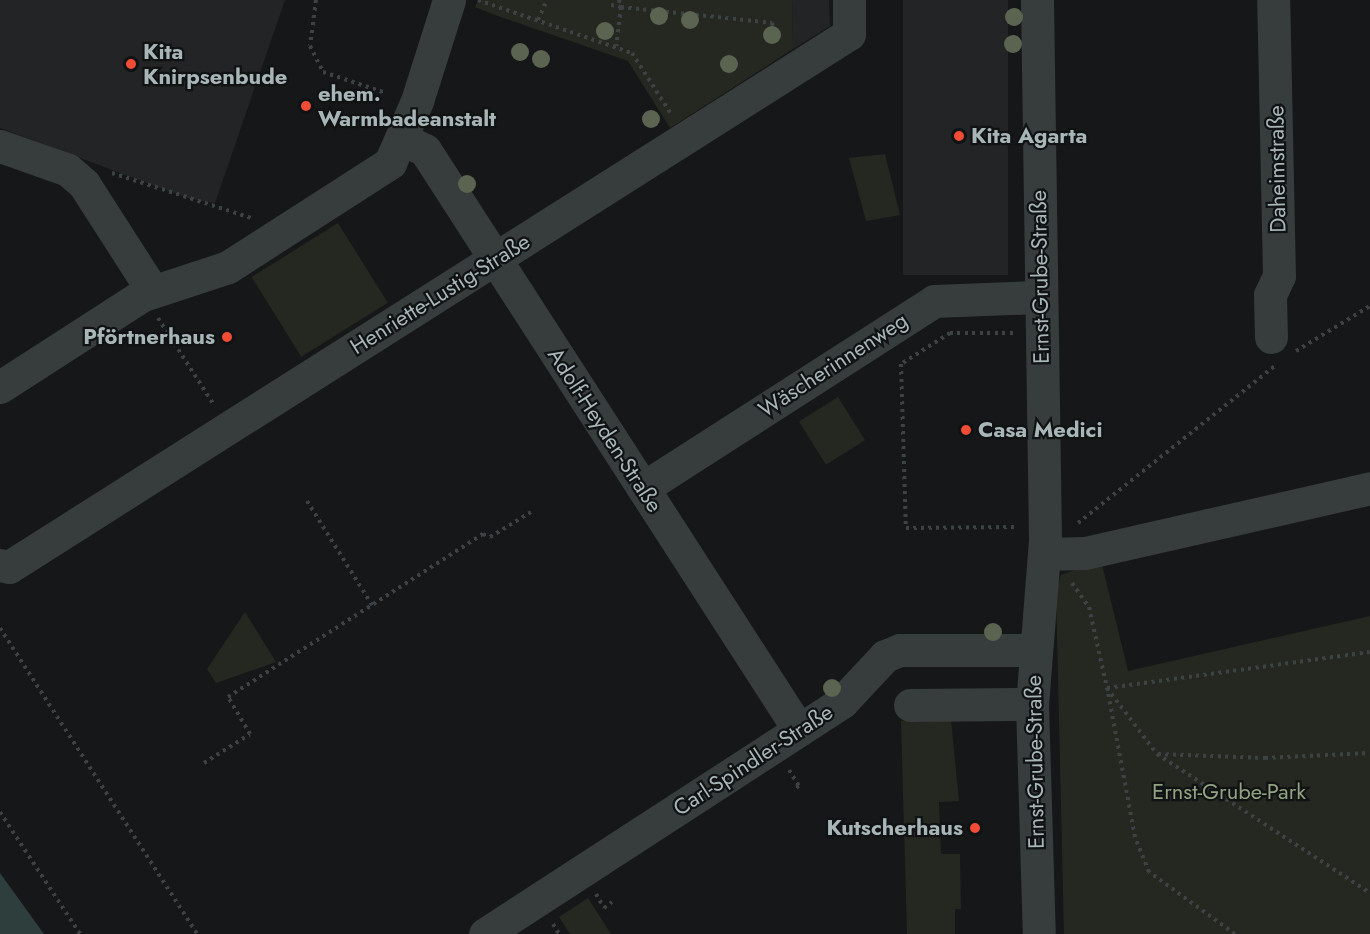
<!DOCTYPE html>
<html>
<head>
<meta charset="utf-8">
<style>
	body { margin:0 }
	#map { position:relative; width:1370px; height:934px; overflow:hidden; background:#161718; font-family:Jost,sans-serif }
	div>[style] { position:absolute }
	.built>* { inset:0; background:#222425; transform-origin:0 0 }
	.green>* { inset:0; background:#242820; transform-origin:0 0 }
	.water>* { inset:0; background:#2e3e3d }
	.path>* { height:4px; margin-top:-2px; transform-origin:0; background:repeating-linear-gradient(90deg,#3d4344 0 3px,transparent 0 7.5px) }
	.minor>* { height:33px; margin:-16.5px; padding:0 16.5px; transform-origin:16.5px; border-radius:16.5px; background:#373c3d }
	.trees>* { width:18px; height:18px; margin:-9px; border-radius:50%; background:#5a6451 }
	.dots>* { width:16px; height:16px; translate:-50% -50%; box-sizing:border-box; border:3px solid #111213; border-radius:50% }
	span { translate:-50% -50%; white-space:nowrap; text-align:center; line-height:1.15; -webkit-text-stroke:4.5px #111213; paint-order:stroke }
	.poi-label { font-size:22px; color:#a8b6b8; font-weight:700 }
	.left { translate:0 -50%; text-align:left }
	.right { translate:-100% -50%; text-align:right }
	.street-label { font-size:22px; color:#a8b6b8 }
	.park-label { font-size:22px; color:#91a380 }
</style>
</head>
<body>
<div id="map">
	<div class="built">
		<i style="clip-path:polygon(0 0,285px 0,215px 203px,190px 199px,0 128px)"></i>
		<i style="clip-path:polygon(792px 0,829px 0,830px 26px,793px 49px)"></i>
		<i style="left:903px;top:0;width:105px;height:275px"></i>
	</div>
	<div class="green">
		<i style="clip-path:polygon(478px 0,792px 0,793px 49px,670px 128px,628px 61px,492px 14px,475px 7px)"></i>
		<i style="clip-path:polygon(885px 154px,900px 215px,866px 221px,849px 158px)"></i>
		<i style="left:338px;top:223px;width:94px;height:102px;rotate:58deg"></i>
		<i style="left:838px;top:397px;width:51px;height:46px;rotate:58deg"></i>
		<i style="clip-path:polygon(1101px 560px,1128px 671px,1370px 616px,1370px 934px,1064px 934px,1056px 591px,1061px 575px)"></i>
		<i style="clip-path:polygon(245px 612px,276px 662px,216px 683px,207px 669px)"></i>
		<i style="clip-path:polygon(951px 720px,959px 801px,939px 802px,941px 854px,960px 854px,961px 909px,955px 909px,955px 934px,907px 934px,901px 721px)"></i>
		<i style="clip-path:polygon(588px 898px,611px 934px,570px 934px,559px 917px)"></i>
	</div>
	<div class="water">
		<i style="clip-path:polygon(0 873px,44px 934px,0 934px)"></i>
	</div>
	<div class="path">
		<i style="left:316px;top:0;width:46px;rotate:97.4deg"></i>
		<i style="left:310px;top:46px;width:29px;rotate:63deg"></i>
		<i style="left:323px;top:72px;width:66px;rotate:18.4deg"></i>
		<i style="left:478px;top:0;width:163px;rotate:19deg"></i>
		<i style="left:632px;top:53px;width:72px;rotate:57.4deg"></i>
		<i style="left:619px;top:0;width:7px;rotate:74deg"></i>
		<i style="left:621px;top:7px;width:152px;rotate:6deg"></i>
		<i style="left:772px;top:23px;width:21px;rotate:71deg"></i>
		<i style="left:611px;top:5px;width:10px;rotate:11deg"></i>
		<i style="left:621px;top:7px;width:39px;rotate:97deg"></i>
		<i style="left:538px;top:20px;width:22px;rotate:-66deg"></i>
		<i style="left:112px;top:173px;width:146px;rotate:17.9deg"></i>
		<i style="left:158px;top:318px;width:103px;rotate:57.2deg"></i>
		<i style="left:1013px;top:333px;width:63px;rotate:180deg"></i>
		<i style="left:950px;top:333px;width:58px;rotate:147.7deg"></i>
		<i style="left:901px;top:364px;width:164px;rotate:88.3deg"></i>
		<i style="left:906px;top:528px;width:112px;rotate:-0.5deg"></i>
		<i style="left:1296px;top:351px;width:87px;rotate:-31.3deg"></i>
		<i style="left:307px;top:501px;width:123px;rotate:58deg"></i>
		<i style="left:1078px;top:523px;width:253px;rotate:-38.6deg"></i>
		<i style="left:1072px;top:583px;width:29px;rotate:55deg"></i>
		<i style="left:1089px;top:607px;width:83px;rotate:77.5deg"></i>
		<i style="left:1107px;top:688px;width:83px;rotate:52.9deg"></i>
		<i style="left:1157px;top:754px;width:254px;rotate:33.1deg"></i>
		<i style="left:0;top:628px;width:364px;rotate:57.2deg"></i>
		<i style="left:1158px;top:754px;width:107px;rotate:2.1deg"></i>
		<i style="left:1265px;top:758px;width:105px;rotate:-2.7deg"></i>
		<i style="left:204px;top:763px;width:54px;rotate:-32.2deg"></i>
		<i style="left:250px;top:734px;width:43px;rotate:-120.7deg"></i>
		<i style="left:228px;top:697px;width:303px;rotate:-32.6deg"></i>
		<i style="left:483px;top:534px;width:8px;rotate:23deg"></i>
		<i style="left:490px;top:537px;width:48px;rotate:-31.4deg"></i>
		<i style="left:789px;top:770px;width:19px;rotate:58deg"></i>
		<i style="left:799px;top:786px;width:7px;rotate:153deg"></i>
		<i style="left:0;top:812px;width:146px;rotate:56.7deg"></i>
		<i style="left:596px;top:894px;width:16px;rotate:60deg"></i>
		<i style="left:604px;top:908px;width:10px;rotate:-37deg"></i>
		<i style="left:553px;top:924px;width:12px;rotate:59deg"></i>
		<i style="left:1235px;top:934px;width:106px;rotate:-144.2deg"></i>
		<i style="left:1149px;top:872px;width:38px;rotate:-112deg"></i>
		<i style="left:1135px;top:837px;width:152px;rotate:-100.6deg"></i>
		<i style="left:1107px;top:688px;width:265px;rotate:-7.8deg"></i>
	</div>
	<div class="minor">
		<i style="left:1037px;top:0;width:540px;rotate:89.15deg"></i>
		<i style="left:1045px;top:540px;width:165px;rotate:94.5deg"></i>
		<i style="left:1032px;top:704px;width:230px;rotate:88.3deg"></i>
		<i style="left:403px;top:139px;width:25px;rotate:27deg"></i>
		<i style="left:425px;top:150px;width:690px;rotate:57.18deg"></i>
		<i style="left:0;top:146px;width:72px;rotate:19.4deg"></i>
		<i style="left:68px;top:170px;width:21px;rotate:41deg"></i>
		<i style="left:84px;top:184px;width:126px;rotate:57.3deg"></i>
		<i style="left:1271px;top:337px;width:42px;rotate:-91.4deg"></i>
		<i style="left:1270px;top:295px;width:21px;rotate:-65deg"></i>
		<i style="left:1279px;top:276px;width:276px;rotate:-91.2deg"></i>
		<i style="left:0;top:387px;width:170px;rotate:-32.8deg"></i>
		<i style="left:143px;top:295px;width:89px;rotate:-18.2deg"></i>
		<i style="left:228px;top:267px;width:193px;rotate:-32.7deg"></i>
		<i style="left:390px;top:163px;width:68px;rotate:-66.5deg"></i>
		<i style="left:417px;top:101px;width:106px;rotate:-72.4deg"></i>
		<i style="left:643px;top:488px;width:346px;rotate:-32.7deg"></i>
		<i style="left:934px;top:301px;width:106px;rotate:-2.2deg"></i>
		<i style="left:1045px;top:554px;width:40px;rotate:-1.4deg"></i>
		<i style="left:1085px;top:553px;width:292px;rotate:-12.8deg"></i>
		<i style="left:0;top:565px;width:9px;rotate:13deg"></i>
		<i style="left:9px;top:567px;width:995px;rotate:-32.4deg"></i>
		<i style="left:849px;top:34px;width:34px;rotate:-90deg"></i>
		<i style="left:910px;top:705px;width:122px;rotate:-0.5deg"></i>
		<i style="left:485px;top:934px;width:426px;rotate:-33deg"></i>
		<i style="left:842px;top:702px;width:63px;rotate:-46.9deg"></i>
		<i style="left:885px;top:656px;width:16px;rotate:-22deg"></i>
		<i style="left:900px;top:650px;width:135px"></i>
	</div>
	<div class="trees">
		<i style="left:659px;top:16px"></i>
		<i style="left:1014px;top:17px"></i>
		<i style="left:690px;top:20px"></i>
		<i style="left:605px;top:31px"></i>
		<i style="left:772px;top:35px"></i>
		<i style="left:1013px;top:44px"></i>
		<i style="left:520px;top:52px"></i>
		<i style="left:541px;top:59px"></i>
		<i style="left:729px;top:64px"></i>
		<i style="left:651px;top:119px"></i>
		<i style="left:467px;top:184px"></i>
		<i style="left:993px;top:632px"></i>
		<i style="left:832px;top:688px"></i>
	</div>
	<div class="dots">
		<i style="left:131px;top:64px;background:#f14c36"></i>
		<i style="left:306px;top:106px;background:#f14c36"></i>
		<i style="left:959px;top:136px;background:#f14c36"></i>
		<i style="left:227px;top:337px;background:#f14c36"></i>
		<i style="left:966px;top:430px;background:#f14c36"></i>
		<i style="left:975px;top:828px;background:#f14c36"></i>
	</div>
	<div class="poi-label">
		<span class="left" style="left:143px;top:64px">Kita<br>Knirpsenbude</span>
		<span class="left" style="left:318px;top:106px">ehem.<br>Warmbadeanstalt</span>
		<span class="left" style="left:971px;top:136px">Kita Agarta</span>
		<span class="right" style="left:215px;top:337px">Pförtnerhaus</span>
		<span class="left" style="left:978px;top:430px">Casa Medici</span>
		<span class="right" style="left:963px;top:828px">Kutscherhaus</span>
	</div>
	<div class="street-label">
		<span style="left:1277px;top:169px;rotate:-91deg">Daheimstraße</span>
		<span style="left:1040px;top:277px;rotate:-91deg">Ernst-Grube-Straße</span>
		<span style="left:440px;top:294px;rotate:-32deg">Henriette-Lustig-Straße</span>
		<span style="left:833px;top:365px;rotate:-33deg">Wäscherinnenweg</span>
		<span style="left:605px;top:430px;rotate:57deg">Adolf-Heyden-Straße</span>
		<span style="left:753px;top:760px;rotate:-33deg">Carl-Spindler-Straße</span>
		<span style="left:1035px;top:762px;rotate:-91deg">Ernst-Grube-Straße</span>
	</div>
	<div class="park-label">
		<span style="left:1229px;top:792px">Ernst-Grube-Park</span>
	</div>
</div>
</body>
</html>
